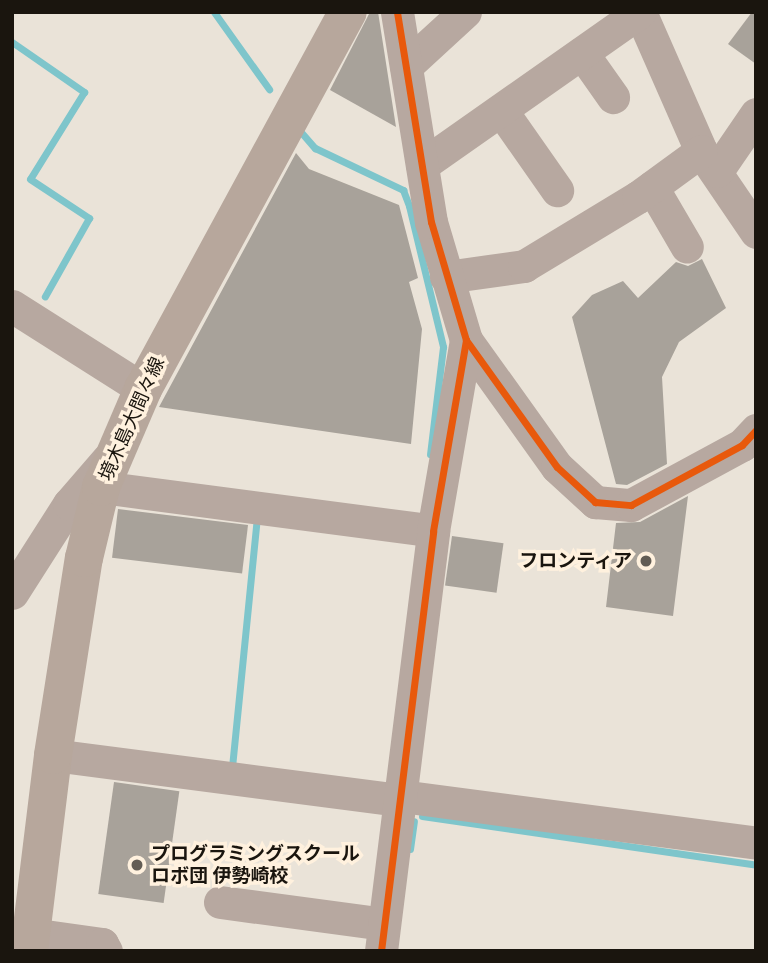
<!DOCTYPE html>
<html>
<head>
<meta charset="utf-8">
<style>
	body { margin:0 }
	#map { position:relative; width:768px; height:963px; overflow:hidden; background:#eae3d8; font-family:"IBM Plex Sans","Noto Sans JP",sans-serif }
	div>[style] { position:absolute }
	.stream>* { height:7px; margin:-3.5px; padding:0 3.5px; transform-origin:3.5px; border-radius:3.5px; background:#7ec5cb }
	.building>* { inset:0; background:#a8a29a; transform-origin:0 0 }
	.minor>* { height:33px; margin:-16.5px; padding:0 16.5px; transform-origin:16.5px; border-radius:16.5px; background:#b7a8a0 }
	.major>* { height:38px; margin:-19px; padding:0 19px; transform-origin:19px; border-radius:19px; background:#b7a79c }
	.cycleway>* { height:7px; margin:-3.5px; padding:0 3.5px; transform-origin:3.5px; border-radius:3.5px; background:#e8590c }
	.dots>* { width:19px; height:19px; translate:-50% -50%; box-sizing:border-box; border:4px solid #fff1de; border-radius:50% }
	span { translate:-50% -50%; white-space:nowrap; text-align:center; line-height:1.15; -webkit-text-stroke:7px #fff1de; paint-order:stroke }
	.street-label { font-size:19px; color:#1a150e }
	.poi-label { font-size:19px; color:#1a150e; font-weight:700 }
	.right { translate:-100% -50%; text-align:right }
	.left { translate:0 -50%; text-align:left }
	.frame { position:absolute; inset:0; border:14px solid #1a150e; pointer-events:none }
</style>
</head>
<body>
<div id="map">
	<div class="stream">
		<i style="left:214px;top:12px;width:95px;rotate:54.5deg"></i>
		<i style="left:12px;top:42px;width:88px;rotate:34.8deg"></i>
		<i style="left:84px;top:92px;width:102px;rotate:121.8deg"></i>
		<i style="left:30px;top:179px;width:71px;rotate:33.5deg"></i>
		<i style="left:89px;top:218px;width:90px;rotate:119.4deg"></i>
		<i style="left:300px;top:131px;width:23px;rotate:49deg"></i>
		<i style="left:315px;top:148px;width:98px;rotate:25.5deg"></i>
		<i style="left:403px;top:190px;width:17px;rotate:69deg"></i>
		<i style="left:409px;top:206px;width:145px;rotate:76.4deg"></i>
		<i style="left:443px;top:347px;width:108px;rotate:96.9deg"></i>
		<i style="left:232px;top:767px;width:251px;rotate:-84.3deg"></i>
		<i style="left:422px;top:816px;width:338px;rotate:8.3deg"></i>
		<i style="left:410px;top:849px;width:28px;rotate:-82deg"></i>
	</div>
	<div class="building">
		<i style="clip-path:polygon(370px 12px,378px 12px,396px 127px,330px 90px)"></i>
		<i style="clip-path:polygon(752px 12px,756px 12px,756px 64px,728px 44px)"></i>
		<i style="clip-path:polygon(296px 153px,309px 169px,399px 205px,418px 278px,409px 282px,422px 329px,411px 444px,159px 407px)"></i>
		<i style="clip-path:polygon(702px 259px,726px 308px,679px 342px,662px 377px,667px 464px,627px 485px,616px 484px,572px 317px,592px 295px,623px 281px,638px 298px,676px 262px,688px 266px)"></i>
		<i style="clip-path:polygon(688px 496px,673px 616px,606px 607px,616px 523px,640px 522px)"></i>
		<i style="left:118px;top:509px;width:131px;height:49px;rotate:7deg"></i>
		<i style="left:452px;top:536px;width:52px;height:50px;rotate:8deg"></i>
		<i style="left:114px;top:782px;width:66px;height:113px;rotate:8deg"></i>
	</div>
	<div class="minor">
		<i style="left:640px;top:12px;width:152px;rotate:66.3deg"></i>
		<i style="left:701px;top:151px;width:98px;rotate:55.8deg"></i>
		<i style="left:582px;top:53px;width:54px;rotate:54.8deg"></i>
		<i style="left:406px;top:66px;width:80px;rotate:-42.5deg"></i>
		<i style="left:501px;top:110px;width:98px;rotate:55deg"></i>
		<i style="left:422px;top:165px;width:266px;rotate:-35.1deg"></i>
		<i style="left:717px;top:171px;width:69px;rotate:-55.6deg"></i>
		<i style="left:652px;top:187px;width:69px;rotate:59.7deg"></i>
		<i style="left:446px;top:277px;width:79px;rotate:-8deg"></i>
		<i style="left:524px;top:266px;width:133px;rotate:-31.2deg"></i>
		<i style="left:638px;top:197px;width:78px;rotate:-36.1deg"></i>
		<i style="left:12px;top:306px;width:155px;rotate:32.4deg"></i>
		<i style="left:466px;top:340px;width:156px;rotate:54.4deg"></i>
		<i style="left:557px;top:467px;width:52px;rotate:42.6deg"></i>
		<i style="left:595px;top:502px;width:36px;rotate:5deg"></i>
		<i style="left:631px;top:505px;width:126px;rotate:-28.4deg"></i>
		<i style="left:742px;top:445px;width:21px;rotate:-47deg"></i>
		<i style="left:101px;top:487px;width:335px;rotate:7.5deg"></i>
		<i style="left:12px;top:593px;width:106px;rotate:-57.4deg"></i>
		<i style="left:69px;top:504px;width:60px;rotate:-49.1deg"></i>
		<i style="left:53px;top:755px;width:350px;rotate:7.4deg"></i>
		<i style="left:401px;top:796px;width:358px;rotate:7.5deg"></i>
		<i style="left:220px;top:902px;width:165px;rotate:7.6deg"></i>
		<i style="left:31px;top:934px;width:72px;rotate:8deg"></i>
		<i style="left:102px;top:944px;width:8px;rotate:60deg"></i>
		<i style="left:381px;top:951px;width:423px;rotate:-82.9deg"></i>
		<i style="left:433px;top:531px;width:194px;rotate:-80.2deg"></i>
		<i style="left:466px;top:340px;width:123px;rotate:-106.5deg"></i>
		<i style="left:431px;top:222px;width:213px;rotate:-99.2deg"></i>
	</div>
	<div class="major">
		<i style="left:29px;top:951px;width:197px;rotate:-83deg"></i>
		<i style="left:53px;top:755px;width:199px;rotate:-81.1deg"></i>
		<i style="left:84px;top:558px;width:73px;rotate:-76.5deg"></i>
		<i style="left:101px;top:487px;width:107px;rotate:-66.8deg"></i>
		<i style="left:143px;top:389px;width:429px;rotate:-61.5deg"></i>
	</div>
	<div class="cycleway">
		<i style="left:466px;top:340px;width:156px;rotate:54.4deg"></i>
		<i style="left:557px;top:467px;width:52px;rotate:42.6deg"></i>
		<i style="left:595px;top:502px;width:36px;rotate:5deg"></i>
		<i style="left:631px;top:505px;width:126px;rotate:-28.4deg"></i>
		<i style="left:742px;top:445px;width:21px;rotate:-47deg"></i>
		<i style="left:381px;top:951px;width:423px;rotate:-82.9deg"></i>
		<i style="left:433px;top:531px;width:194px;rotate:-80.2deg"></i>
		<i style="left:466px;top:340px;width:123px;rotate:-106.5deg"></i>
		<i style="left:431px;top:222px;width:213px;rotate:-99.2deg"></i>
	</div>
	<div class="dots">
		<i style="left:646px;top:561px;background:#635d55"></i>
		<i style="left:137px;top:865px;background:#635d55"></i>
	</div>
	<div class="street-label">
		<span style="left:132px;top:419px;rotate:-66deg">境木島大間々線</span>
	</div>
	<div class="poi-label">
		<span class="right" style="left:632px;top:561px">フロンティア</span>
		<span class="left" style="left:151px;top:865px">プログラミングスクール<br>ロボ団 伊勢崎校</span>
	</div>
	<div class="frame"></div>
</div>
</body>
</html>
